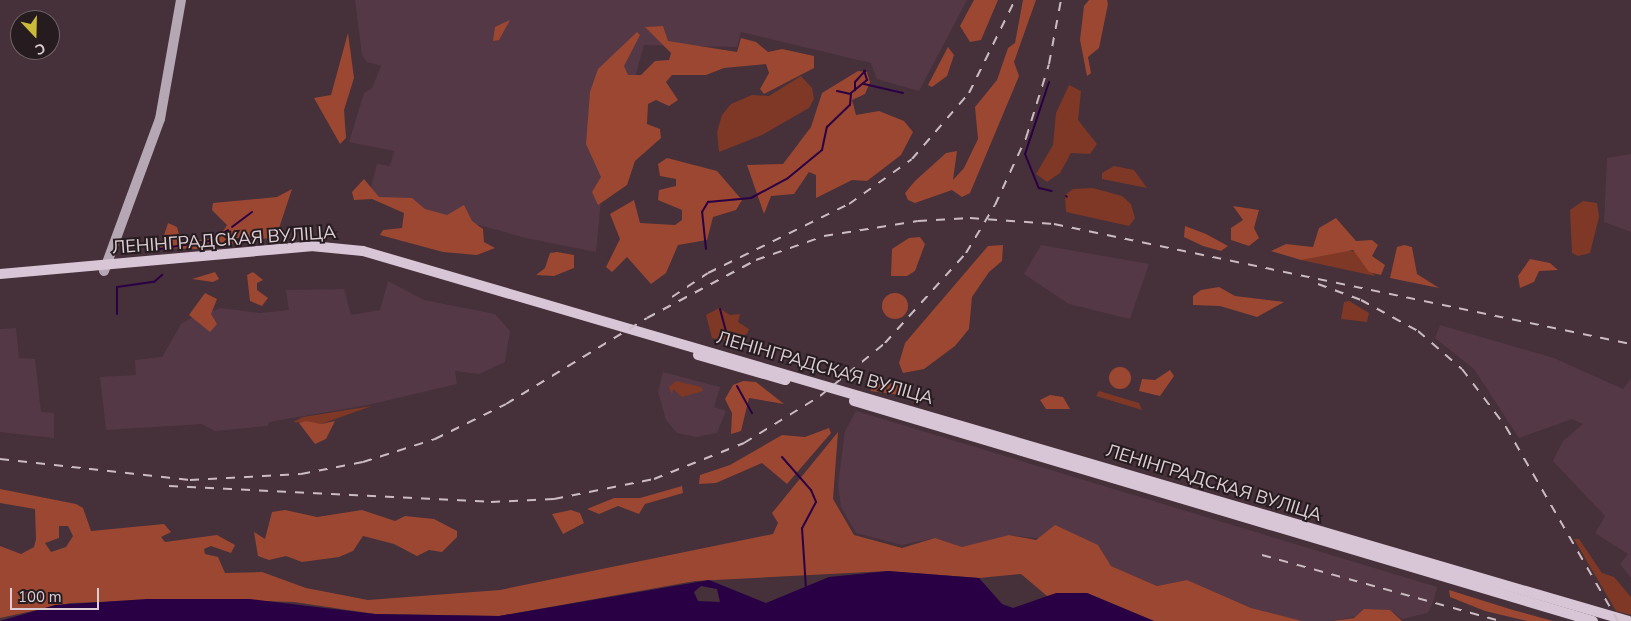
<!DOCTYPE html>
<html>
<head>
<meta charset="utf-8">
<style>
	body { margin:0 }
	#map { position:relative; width:1631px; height:621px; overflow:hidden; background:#46303a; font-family:"Nunito Sans",sans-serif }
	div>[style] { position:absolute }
	.built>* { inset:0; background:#553845 }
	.green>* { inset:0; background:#7e3825 }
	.forest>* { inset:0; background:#9c4731 }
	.round { border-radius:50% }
	.water>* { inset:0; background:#2a0044 }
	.stream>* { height:2px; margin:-1px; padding:0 1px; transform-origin:1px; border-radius:1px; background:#2a0044 }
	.secondary>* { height:10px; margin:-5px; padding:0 5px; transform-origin:5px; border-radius:5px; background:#b5a7b4 }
	.primary>* { height:10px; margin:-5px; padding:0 5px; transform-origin:5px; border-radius:5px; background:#d8c6d6 }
	.rail>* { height:2px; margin-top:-1px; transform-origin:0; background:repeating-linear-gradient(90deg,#cbbcc2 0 9px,transparent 0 18px) }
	span { translate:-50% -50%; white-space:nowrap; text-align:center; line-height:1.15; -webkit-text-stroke:4px #261c20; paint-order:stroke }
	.street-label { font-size:18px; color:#dcced4 }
	.north { position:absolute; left:10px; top:10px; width:50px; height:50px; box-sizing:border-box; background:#261c20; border:1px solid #6f6368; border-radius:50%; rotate:159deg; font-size:14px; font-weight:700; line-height:20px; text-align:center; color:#dcced4 }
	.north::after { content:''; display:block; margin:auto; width:18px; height:22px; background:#c9ba3a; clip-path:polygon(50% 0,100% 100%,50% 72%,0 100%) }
	.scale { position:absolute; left:10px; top:588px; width:89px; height:22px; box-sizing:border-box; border:2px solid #dcced4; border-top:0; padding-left:6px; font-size:15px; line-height:18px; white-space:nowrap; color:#dcced4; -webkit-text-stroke:4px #261c20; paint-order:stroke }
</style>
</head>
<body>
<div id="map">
	<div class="built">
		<i style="clip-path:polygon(355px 0,967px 0,919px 91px,877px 79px,871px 63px,741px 32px,737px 47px,644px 45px,601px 199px,596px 252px,526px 238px,369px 195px,377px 164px,390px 166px,394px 151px,349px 142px,364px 93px,372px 88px,381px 66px,367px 62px,362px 55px)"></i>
		<i style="clip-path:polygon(1631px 154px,1631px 232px,1604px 222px,1607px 158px)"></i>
		<i style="clip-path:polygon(1041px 245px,1149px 264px,1130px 319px,1069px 304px,1024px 274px)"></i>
		<i style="clip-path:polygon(388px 281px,424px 300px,495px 314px,510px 331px,505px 362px,479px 374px,455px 371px,457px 384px,368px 405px,269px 422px,268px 426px,215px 431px,202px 424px,106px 430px,100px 377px,136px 375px,135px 360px,162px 357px,181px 324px,191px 318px,221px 308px,259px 313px,289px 310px,286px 290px,344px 289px,351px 315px,380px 310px)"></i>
		<i style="clip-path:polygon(1440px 325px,1554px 358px,1623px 389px,1631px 379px,1631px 578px,1620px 564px,1628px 554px,1595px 533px,1605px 516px,1553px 461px,1563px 441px,1583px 424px,1572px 419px,1519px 438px,1474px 369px,1435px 338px)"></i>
		<i style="clip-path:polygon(16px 328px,19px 358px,35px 359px,41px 412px,54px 413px,54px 438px,0 432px,0 329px)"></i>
		<i style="clip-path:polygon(663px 372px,720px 387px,714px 407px,726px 411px,717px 433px,696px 437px,677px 433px,666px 420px,658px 392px)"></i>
		<i style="clip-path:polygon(856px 411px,1437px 587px,1434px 599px,1428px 613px,1402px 619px,1390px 610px,1331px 621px,1302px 621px,1251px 608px,1187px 580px,1157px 586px,1111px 566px,1098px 545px,1009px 535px,962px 547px,935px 538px,902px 545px,856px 533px,841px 507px,838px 485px,845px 431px)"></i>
	</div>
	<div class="green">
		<i style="clip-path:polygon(801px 76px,812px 88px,814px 99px,809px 108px,762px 135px,719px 152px,717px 132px,722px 115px,731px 104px,752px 95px,769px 96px)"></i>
		<i style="clip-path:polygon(1069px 85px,1081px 91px,1078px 120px,1097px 144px,1090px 154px,1071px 153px,1060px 173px,1047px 182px,1036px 174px,1053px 145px,1056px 113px)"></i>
		<i style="clip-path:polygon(1114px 166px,1134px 170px,1147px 188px,1102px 179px,1102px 173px)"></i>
		<i style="clip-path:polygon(1093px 188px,1122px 196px,1131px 204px,1135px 218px,1129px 226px,1066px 212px,1065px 195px,1073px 189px)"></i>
		<i style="clip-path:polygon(1583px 201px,1597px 203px,1599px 217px,1590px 253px,1578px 256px,1572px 253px,1570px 210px)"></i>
		<i style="clip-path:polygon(1344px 249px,1359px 253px,1375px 276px,1301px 260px)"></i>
		<i style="clip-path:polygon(1349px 301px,1369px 313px,1367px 322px,1341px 319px,1344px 302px)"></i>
		<i style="clip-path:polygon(719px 308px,730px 315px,740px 314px,738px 322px,749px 329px,747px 334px,727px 341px,712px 338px,706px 315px)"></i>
		<i style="clip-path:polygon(676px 381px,701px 387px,703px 391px,682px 397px,673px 389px,672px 395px,669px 387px)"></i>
		<i style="clip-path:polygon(1099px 391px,1139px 403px,1142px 410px,1096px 396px)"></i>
		<i style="clip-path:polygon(372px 406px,321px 424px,293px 422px,303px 417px)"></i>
		<i style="clip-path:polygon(1574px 539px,1579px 539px,1602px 573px,1614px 577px,1631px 597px,1631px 615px,1616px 611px)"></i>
	</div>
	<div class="forest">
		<i style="clip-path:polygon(974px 0,998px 0,981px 40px,970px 42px,960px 26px)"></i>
		<i style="clip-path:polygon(1023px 0,1036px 0,1014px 62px,1019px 76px,970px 193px,962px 197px,952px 190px,915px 203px,908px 200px,905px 193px,915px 181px,946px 153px,957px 151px,953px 180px,964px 168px,978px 139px,975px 107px,997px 80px,1008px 48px,1015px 43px)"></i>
		<i style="clip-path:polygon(1089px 0,1107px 0,1108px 4px,1099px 48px,1088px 57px,1091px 73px,1087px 76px,1080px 40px,1084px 6px)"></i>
		<i style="clip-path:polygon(510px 20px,499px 40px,493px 41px,495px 27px)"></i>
		<i style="clip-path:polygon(663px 26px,668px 41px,737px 52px,741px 38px,756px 42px,768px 52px,782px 49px,814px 56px,814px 68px,764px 94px,760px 89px,769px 73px,766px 64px,724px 68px,706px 75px,672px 75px,666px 82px,678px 100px,669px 106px,656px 100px,648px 104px,647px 124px,660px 129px,661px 138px,635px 161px,627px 185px,598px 205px,592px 192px,601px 177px,586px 144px,590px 92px,598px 69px,637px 32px,640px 35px,624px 66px,628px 75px,641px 75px,655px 61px,669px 60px,671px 53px,645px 27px)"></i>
		<i style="clip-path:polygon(348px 33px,354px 78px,344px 110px,346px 138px,340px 144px,314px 98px,331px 95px)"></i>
		<i style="clip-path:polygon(948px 47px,954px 55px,947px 76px,932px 87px,928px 85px)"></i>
		<i style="clip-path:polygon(858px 71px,867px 72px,870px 82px,865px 94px,852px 100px,856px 115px,879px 111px,904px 121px,913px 132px,901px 155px,867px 181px,852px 180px,816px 198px,816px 175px,809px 172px,794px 194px,771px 196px,764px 214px,747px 165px,783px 164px,811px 127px,822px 93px)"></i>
		<i style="clip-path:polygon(667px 158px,717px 171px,742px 200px,736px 210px,713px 217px,707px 240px,678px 245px,666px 273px,651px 284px,627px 257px,612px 272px,606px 267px,620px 239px,610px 214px,634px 200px,640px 223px,675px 225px,682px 220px,682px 210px,658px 200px,659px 190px,676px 186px,676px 179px,660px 176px,658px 164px)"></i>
		<i style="clip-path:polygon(364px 179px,379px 197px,412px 198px,425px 209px,447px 215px,464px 205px,472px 221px,483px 229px,484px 242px,495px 248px,477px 255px,443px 252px,380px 235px,383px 230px,402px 228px,404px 213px,372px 199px,354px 200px,352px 192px)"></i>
		<i style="clip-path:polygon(292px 189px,276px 237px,196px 249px,160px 248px,168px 223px,177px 227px,181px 242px,208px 239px,224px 230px,227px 225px,212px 210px,213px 203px,277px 197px)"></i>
		<i style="clip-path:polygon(1233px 206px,1259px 210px,1254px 228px,1259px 238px,1249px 246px,1231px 240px,1231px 228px,1243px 220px)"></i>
		<i style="clip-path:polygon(1336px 218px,1356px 241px,1372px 240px,1378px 245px,1372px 256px,1385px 265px,1381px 275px,1369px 272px,1353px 250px,1301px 260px,1271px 251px,1286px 244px,1313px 247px,1319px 228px)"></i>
		<i style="clip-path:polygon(1185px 226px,1206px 234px,1228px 246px,1221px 251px,1203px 246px,1184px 237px)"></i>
		<i style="clip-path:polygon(920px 237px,925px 244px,915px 271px,907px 276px,891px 276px,892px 249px,909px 238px)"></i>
		<i style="clip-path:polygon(1003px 245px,1002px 261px,989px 272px,972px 297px,969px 329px,955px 346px,924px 369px,903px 373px,899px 363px,905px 343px,988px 246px)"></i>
		<i style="clip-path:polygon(1404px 245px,1412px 247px,1417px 274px,1439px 288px,1390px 278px,1397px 247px)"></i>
		<i style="clip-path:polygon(557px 252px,574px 255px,574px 268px,554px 276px,536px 275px,545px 268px,550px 253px)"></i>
		<i style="clip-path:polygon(1530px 259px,1550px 263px,1558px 270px,1539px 271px,1534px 282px,1520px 288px,1518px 276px)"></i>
		<i style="clip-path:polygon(215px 272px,219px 279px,213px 282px,192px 279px)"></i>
		<i style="clip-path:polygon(253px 272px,263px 280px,257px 283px,257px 290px,268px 298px,262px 306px,250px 301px,247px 275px)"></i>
		<i style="clip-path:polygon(1219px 287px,1235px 296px,1284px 302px,1257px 317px,1220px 306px,1193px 305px,1193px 296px,1201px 290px)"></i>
		<i style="clip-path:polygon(205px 293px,217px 299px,211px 314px,217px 324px,210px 332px,189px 315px)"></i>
		<i class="round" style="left:882px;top:293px;width:26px;height:26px"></i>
		<i class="round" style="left:1109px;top:367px;width:22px;height:22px"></i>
		<i style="clip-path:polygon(1170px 370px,1174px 376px,1160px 396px,1139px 391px,1142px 379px,1155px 380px)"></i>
		<i style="clip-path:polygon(743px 381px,756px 382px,784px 404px,749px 398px,741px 431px,731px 434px,732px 413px,725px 399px,733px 385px)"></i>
		<i style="clip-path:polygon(885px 382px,896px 384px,904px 391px,900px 395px,871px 391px,870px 387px)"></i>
		<i style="clip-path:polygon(1050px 395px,1063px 397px,1070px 409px,1046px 409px,1040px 400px)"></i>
		<i style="clip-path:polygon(306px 421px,321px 424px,335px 421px,326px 439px,315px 444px,299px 423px)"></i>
		<i style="clip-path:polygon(829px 428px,831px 433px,787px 484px,762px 463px,716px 483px,699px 484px,700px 475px,730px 465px,782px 435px,805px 437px)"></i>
		<i style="clip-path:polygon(evenodd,838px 432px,833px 499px,854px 535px,902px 548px,935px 538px,962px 547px,1009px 535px,1036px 540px,1055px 525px,1098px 545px,1111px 566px,1157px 586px,1187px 580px,1251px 608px,1302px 621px,1154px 621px,1087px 593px,1047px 596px,1021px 574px,979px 578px,888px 571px,695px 581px,499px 616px,375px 614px,294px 602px,196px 599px,70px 603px,0 618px,0 546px,21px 554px,34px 547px,36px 539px,35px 509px,0 503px,0 489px,76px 504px,83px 508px,91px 531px,164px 524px,171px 532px,161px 537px,165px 542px,217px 535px,235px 545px,231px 553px,211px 546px,204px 549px,205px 554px,218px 557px,225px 573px,262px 572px,306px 588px,368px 600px,500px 590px,773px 534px,778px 523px,772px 513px,838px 432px,59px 526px,68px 526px,73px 536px,66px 547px,51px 552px,45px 543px,59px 538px,59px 526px)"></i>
		<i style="clip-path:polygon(682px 486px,683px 493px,645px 504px,639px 514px,618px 506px,599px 514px,587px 509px,614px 498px,640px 498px)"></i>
		<i style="clip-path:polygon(285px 510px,317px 517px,362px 510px,395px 521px,405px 516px,434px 519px,457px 531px,457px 537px,442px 552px,429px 550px,417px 556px,394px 544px,363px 536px,353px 551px,339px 557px,302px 562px,286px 556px,269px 560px,258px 556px,254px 532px,265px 539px,272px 512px)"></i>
		<i style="clip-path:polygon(571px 510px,580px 513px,584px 523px,563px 534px,552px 514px)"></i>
		<i style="clip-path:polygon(1449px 590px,1513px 610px,1553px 621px,1527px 621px,1485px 611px,1450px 597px)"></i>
		<i style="clip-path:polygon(1364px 609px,1390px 610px,1402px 621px,1332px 621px,1354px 618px)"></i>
	</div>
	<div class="water">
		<i style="clip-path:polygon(evenodd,888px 571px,979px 578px,1002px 604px,1013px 608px,1056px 593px,1087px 593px,1154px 621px,0 621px,55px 605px,147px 599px,250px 599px,375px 614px,499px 616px,709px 580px,766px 603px,829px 577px,888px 571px,701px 586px,717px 589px,720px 602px,698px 601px,694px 592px,701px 586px)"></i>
	</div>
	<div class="stream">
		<i style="left:1049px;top:82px;width:76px;rotate:108.4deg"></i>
		<i style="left:1025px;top:154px;width:37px;rotate:68deg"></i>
		<i style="left:1039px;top:188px;width:13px;rotate:13deg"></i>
		<i style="left:864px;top:84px;width:40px;rotate:13deg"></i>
		<i style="left:855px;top:90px;width:8px;rotate:-90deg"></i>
		<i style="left:855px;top:82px;width:15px;rotate:-48deg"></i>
		<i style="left:837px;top:91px;width:14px;rotate:12deg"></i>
		<i style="left:1066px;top:196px;width:1px;rotate:45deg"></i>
		<i style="left:232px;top:227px;width:25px;rotate:-37deg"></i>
		<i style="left:159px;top:249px;width:51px;rotate:-9.1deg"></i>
		<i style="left:209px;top:241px;width:22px;rotate:-30deg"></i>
		<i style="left:706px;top:249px;width:37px;rotate:-96deg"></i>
		<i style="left:702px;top:212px;width:12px;rotate:-59deg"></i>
		<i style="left:708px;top:202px;width:43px;rotate:-5.3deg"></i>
		<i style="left:751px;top:198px;width:42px;rotate:-28.4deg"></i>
		<i style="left:788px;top:178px;width:44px;rotate:-39.5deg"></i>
		<i style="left:822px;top:150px;width:24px;rotate:-78deg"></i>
		<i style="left:827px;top:127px;width:32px;rotate:-44deg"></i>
		<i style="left:850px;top:105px;width:12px;rotate:-85deg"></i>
		<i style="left:851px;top:93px;width:21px;rotate:-39deg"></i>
		<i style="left:867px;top:80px;width:10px;rotate:-107deg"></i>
		<i style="left:720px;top:309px;width:23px;rotate:75deg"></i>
		<i style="left:117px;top:314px;width:27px;rotate:-90deg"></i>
		<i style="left:117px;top:287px;width:37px;rotate:-8deg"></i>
		<i style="left:154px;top:282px;width:11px;rotate:-41deg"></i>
		<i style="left:737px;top:386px;width:31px;rotate:61deg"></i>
		<i style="left:782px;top:457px;width:44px;rotate:48.7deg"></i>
		<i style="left:811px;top:490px;width:13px;rotate:67deg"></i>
		<i style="left:816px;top:502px;width:30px;rotate:118deg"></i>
		<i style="left:802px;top:528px;width:61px;rotate:86.2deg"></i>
	</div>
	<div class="secondary">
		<i style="left:104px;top:271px;width:162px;rotate:-69.8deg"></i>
		<i style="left:160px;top:119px;width:121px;rotate:-80deg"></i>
	</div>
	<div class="primary">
		<i style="left:0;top:274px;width:312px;rotate:-5.1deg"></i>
		<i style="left:311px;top:246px;width:52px;rotate:5.5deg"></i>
		<i style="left:363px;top:251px;width:1318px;rotate:16.3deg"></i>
		<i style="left:698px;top:355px;width:91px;rotate:16deg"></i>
		<i style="left:854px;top:401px;width:771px;rotate:16.58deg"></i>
	</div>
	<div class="rail">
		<i style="left:1318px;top:284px;width:46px;rotate:20.4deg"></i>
		<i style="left:1361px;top:300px;width:65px;rotate:28.5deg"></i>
		<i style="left:1418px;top:331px;width:58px;rotate:40.8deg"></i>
		<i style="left:1462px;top:369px;width:73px;rotate:52.8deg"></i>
		<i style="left:1506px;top:427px;width:224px;rotate:60deg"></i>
		<i style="left:672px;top:297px;width:43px;rotate:-33.7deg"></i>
		<i style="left:708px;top:273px;width:157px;rotate:-26.1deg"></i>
		<i style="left:849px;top:204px;width:77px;rotate:-35.5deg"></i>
		<i style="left:912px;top:159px;width:87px;rotate:-49.2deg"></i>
		<i style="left:969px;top:93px;width:104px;rotate:-63.7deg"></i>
		<i style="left:0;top:459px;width:191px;rotate:6.3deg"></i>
		<i style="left:190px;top:480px;width:111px;rotate:-3.1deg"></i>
		<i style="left:301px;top:474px;width:63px;rotate:-11deg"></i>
		<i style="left:363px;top:462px;width:76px;rotate:-17.7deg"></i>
		<i style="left:435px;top:439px;width:79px;rotate:-26.2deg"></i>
		<i style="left:506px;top:404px;width:165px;rotate:-31.4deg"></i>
		<i style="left:647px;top:318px;width:123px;rotate:-28deg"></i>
		<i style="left:756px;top:260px;width:72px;rotate:-19.4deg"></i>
		<i style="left:824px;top:236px;width:95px;rotate:-9.1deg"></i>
		<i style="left:918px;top:221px;width:52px;rotate:-3.3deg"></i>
		<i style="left:970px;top:218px;width:84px;rotate:4.1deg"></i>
		<i style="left:1054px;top:224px;width:589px;rotate:11.75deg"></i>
		<i style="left:169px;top:486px;width:322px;rotate:2.8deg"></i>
		<i style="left:491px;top:502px;width:63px;rotate:-2.7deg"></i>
		<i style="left:554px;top:499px;width:102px;rotate:-11.3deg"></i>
		<i style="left:654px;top:479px;width:97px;rotate:-21.8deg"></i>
		<i style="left:744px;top:443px;width:89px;rotate:-31.7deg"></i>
		<i style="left:820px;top:396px;width:84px;rotate:-39.2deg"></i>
		<i style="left:885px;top:343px;width:121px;rotate:-48deg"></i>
		<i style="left:966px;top:253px;width:56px;rotate:-58.9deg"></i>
		<i style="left:995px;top:205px;width:74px;rotate:-65.2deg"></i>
		<i style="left:1026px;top:138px;width:77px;rotate:-72.7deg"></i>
		<i style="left:1049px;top:64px;width:65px;rotate:-79.4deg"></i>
		<i style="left:1262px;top:555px;width:247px;rotate:15.5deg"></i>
	</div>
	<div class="street-label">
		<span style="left:224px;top:240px;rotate:-4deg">ЛЕНІНГРАДСКАЯ ВУЛІЦА</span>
		<span style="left:825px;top:368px;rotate:16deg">ЛЕНІНГРАДСКАЯ ВУЛІЦА</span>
		<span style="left:1214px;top:483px;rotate:17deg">ЛЕНІНГРАДСКАЯ ВУЛІЦА</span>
	</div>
	<div class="north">С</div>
	<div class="scale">100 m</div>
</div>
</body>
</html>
